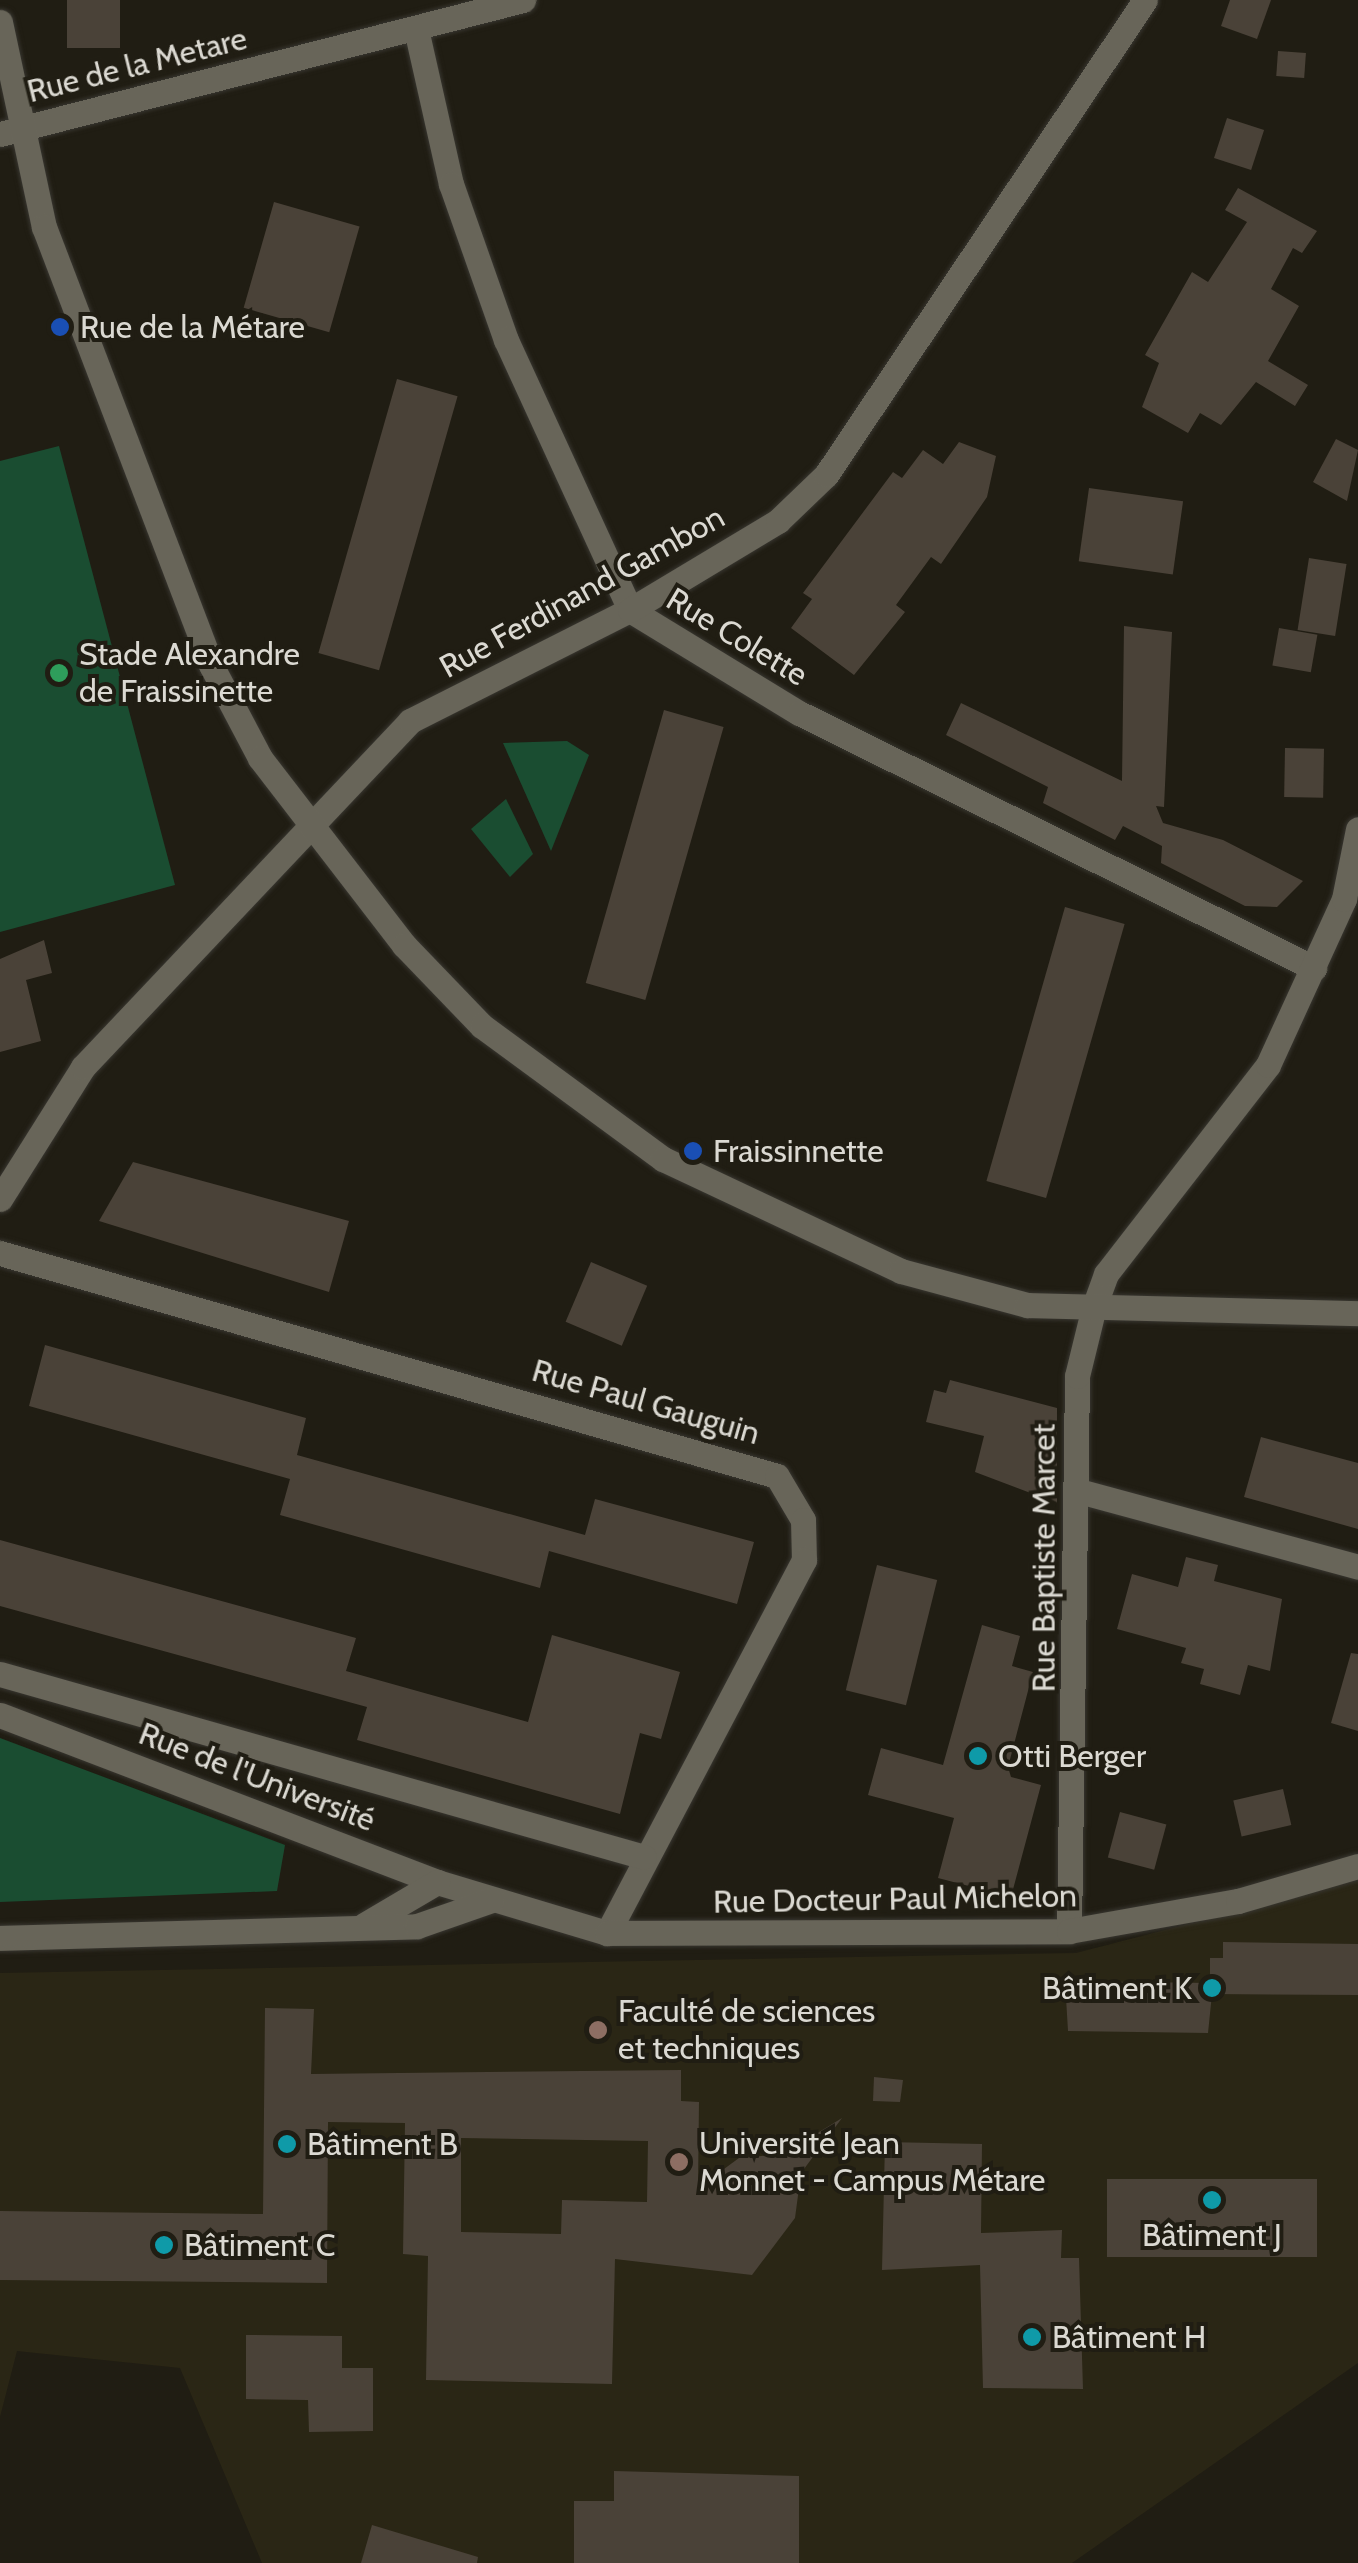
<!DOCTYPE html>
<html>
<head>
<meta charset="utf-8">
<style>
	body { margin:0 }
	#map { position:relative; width:1358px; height:2563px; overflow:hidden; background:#201d13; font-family:Cabin,sans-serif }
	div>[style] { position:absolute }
	.built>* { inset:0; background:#2a2615 }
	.green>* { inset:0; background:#1a4d31 }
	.building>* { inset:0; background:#4a4238; transform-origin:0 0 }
	.roads { filter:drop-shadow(0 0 2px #383630) drop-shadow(0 0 2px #383630) }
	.street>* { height:25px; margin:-12.5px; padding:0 12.5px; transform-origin:12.5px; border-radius:12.5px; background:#686559 }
	.secondary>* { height:25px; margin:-12.5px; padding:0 12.5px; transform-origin:12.5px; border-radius:12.5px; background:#686559 }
	.dots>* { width:28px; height:28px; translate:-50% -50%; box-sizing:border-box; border:5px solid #201d13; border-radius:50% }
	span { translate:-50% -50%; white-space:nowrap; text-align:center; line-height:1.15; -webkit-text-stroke:8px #201d13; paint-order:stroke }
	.street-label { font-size:32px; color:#dbd9d2 }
	.poi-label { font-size:32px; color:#dbd9d2 }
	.left { translate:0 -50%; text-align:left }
	.right { translate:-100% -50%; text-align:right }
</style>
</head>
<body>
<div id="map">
	<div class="built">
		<i style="clip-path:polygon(1358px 1880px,1358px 2363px,1072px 2563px,262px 2563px,180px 2368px,17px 2351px,0 2417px,0 1973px,1076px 1953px)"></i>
	</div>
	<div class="green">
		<i style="clip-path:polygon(59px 446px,175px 885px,0 932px,0 461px)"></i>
		<i style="clip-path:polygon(567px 741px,589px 755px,551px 851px,503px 743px)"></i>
		<i style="clip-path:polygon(506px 799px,533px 854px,510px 877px,471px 829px)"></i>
		<i style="clip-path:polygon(0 1738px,285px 1845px,277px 1891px,0 1902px)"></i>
	</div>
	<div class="building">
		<i style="left:67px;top:0;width:53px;height:48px"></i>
		<i style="clip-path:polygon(1230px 0,1271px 0,1257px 39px,1221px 26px)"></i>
		<i style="left:1278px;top:51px;width:28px;height:25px;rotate:4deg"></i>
		<i style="left:1227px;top:118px;width:39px;height:42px;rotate:18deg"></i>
		<i style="clip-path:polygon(1238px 188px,1317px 231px,1302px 253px,1293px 248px,1271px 289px,1299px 306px,1268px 361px,1308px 385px,1295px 406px,1256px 382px,1221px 425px,1200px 413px,1188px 433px,1142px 407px,1159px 363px,1145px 355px,1192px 272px,1208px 282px,1247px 222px,1225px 210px)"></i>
		<i style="left:274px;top:202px;width:89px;height:110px;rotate:16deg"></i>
		<i style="left:397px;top:379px;width:63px;height:285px;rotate:16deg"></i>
		<i style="clip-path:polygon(1336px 439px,1358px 450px,1347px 501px,1313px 482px)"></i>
		<i style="clip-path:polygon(959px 442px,996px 456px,987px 497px,941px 564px,931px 557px,896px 605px,905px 612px,854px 675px,791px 628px,812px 599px,803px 593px,893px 472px,902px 478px,923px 450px,943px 464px)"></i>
		<i style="left:1089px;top:488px;width:95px;height:74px;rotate:8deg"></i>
		<i style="left:1309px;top:558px;width:38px;height:73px;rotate:9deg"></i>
		<i style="clip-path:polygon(1124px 626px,1172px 632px,1164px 807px,1156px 806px,1163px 823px,1223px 840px,1303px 881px,1277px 907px,1245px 906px,1161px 863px,1162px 846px,1123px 826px,1115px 840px,1043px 803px,1048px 787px,946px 735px,961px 703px,1122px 781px)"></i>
		<i style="left:1279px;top:628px;width:39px;height:38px;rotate:10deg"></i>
		<i style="left:664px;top:710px;width:62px;height:284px;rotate:16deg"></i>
		<i style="left:1285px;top:748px;width:39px;height:49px;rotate:1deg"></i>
		<i style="left:1065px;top:907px;width:62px;height:285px;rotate:16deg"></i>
		<i style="clip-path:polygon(44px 940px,52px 973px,26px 980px,41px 1041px,0 1052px,0 959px)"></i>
		<i style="clip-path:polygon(133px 1162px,349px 1221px,329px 1292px,99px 1221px)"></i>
		<i style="left:591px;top:1262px;width:61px;height:65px;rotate:23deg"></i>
		<i style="clip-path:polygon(45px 1345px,306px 1418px,297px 1455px,585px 1535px,595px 1499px,754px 1542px,737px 1604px,549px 1551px,540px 1588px,280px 1515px,290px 1479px,29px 1406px)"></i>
		<i style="clip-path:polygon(950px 1380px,1057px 1408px,1057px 1503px,975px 1472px,984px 1436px,926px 1422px,934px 1390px,946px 1393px)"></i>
		<i style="clip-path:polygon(1261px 1437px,1358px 1463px,1358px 1529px,1244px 1497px)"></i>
		<i style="clip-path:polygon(0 1540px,356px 1638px,346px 1671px,528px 1722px,552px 1635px,680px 1672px,661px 1739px,640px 1733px,620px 1814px,357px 1740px,367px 1707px,0 1606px)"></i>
		<i style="clip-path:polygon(1186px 1557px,1218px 1565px,1214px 1581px,1282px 1599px,1270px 1671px,1248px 1665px,1240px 1695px,1200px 1684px,1204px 1669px,1181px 1663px,1186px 1648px,1117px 1629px,1132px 1574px,1178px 1587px)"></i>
		<i style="left:877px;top:1565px;width:62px;height:129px;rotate:14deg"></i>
		<i style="clip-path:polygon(982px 1625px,1020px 1636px,1012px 1666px,1033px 1672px,1008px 1767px,1011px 1777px,1041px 1785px,1011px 1897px,938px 1878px,954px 1818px,868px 1795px,881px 1748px,943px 1765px)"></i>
		<i style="clip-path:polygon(1351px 1653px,1358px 1654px,1358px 1731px,1331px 1723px)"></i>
		<i style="left:1283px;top:1789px;width:37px;height:51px;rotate:77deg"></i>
		<i style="left:1120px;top:1812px;width:48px;height:47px;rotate:15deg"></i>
		<i style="clip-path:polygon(1223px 1942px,1358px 1944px,1358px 1995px,1212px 1994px,1208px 2033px,1068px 2031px,1065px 1981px,1210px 1983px,1210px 1958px,1223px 1958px)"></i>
		<i style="clip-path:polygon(evenodd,265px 2008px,314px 2009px,311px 2074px,681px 2070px,681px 2101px,699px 2102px,698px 2188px,739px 2158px,783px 2154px,842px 2118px,801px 2173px,795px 2218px,752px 2275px,615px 2259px,612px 2384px,426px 2380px,428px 2256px,403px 2254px,405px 2123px,328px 2122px,327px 2283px,0 2280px,0 2211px,263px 2214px,265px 2008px,461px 2138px,648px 2141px,647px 2202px,562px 2200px,561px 2234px,461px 2232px,461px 2138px)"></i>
		<i style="clip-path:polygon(874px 2077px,903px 2080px,900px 2102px,873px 2101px)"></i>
		<i style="clip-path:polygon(885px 2142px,982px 2144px,981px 2233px,1062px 2230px,1061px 2258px,1079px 2258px,1083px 2389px,983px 2388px,980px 2265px,882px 2270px)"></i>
		<i style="left:1107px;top:2179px;width:210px;height:78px"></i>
		<i style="clip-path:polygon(246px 2335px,342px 2336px,342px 2368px,373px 2368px,373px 2431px,309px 2432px,308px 2400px,246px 2399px)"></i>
		<i style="clip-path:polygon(614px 2471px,799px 2476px,799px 2563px,574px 2563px,574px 2501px,614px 2501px)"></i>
		<i style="clip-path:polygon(372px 2525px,478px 2557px,477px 2563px,361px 2563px)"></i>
	</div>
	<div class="roads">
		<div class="street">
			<i style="left:416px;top:29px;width:159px;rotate:77.3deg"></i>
			<i style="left:451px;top:184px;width:165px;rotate:70.6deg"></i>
			<i style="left:506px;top:340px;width:297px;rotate:65.3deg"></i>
			<i style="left:630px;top:610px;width:198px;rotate:31.4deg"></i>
			<i style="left:799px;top:713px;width:575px;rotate:26.34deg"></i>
			<i style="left:0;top:134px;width:540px;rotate:-14.37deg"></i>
			<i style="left:0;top:1199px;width:156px;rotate:-57.8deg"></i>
			<i style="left:83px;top:1067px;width:476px;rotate:-46.6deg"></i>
			<i style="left:410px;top:721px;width:246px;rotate:-26.8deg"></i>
			<i style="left:630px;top:610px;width:173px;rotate:-31deg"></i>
			<i style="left:778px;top:521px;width:66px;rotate:-43.8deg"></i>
			<i style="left:826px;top:475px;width:572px;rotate:-56.12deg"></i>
			<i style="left:0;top:1253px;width:808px;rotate:16.01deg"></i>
			<i style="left:777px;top:1476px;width:51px;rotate:59.4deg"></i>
			<i style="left:803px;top:1520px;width:40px;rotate:88.6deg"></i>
			<i style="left:804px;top:1560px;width:422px;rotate:117.8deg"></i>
			<i style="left:1079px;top:1491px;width:289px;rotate:15.2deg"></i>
			<i style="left:0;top:1674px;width:669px;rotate:15.86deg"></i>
			<i style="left:1069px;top:1931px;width:555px;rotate:-89.17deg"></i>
			<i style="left:1077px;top:1376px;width:71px;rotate:-76.2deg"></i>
			<i style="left:1094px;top:1307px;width:35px;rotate:-70deg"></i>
			<i style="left:1106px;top:1274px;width:264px;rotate:-52.2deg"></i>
			<i style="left:1268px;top:1065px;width:183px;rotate:-65.4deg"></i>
			<i style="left:1344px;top:899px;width:71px;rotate:-78.7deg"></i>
		</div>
		<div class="secondary">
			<i style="left:0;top:22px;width:210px;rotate:77.9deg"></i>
			<i style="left:44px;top:227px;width:469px;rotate:69.1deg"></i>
			<i style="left:211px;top:665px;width:105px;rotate:62.2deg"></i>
			<i style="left:260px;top:758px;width:236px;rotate:52.4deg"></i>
			<i style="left:404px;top:945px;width:112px;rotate:46.1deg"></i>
			<i style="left:482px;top:1026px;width:225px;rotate:36.3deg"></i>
			<i style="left:663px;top:1159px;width:263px;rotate:25.2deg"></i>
			<i style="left:901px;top:1271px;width:131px;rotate:15.1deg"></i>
			<i style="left:1027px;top:1305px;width:331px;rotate:1.4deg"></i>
			<i style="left:0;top:1715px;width:468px;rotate:20.9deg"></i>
			<i style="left:437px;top:1882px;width:177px;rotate:16.7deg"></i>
			<i style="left:607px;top:1933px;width:462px;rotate:-0.2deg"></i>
			<i style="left:1069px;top:1931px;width:172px;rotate:-10.1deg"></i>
			<i style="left:1238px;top:1901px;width:125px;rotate:-16.3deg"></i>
			<i style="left:364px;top:1925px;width:85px;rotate:-30.5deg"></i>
			<i style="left:0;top:1938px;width:417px;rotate:-1.6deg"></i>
			<i style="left:417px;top:1926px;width:79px;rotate:-19.1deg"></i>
		</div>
	</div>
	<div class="dots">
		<i style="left:60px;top:327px;background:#1a4fb4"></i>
		<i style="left:59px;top:673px;background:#2e9e5b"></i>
		<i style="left:693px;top:1151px;background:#1a4fb4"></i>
		<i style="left:978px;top:1756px;background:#0f9aa8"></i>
		<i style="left:1212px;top:1988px;background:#0f9aa8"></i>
		<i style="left:598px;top:2030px;background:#8d6e63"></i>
		<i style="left:287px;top:2144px;background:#0f9aa8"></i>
		<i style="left:679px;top:2162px;background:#8d6e63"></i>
		<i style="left:1212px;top:2200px;background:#0f9aa8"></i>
		<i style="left:164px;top:2245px;background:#0f9aa8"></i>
		<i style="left:1032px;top:2337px;background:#0f9aa8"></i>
	</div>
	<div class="street-label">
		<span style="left:137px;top:65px;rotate:-14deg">Rue de la Metare</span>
		<span style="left:582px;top:592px;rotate:-29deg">Rue Ferdinand Gambon</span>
		<span style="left:737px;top:637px;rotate:31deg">Rue Colette</span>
		<span style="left:646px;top:1402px;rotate:16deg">Rue Paul Gauguin</span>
		<span style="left:1044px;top:1558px;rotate:-90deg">Rue Baptiste Marcet</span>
		<span style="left:257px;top:1777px;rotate:21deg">Rue de l'Université</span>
		<span style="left:895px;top:1899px;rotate:-1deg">Rue Docteur Paul Michelon</span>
	</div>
	<div class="poi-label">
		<span class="left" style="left:80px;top:327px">Rue de la Métare</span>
		<span class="left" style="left:79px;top:673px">Stade Alexandre<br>de Fraissinette</span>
		<span class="left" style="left:713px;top:1151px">Fraissinnette</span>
		<span class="left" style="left:998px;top:1756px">Otti Berger</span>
		<span class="right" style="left:1192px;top:1988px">Bâtiment K</span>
		<span class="left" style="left:618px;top:2030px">Faculté de sciences<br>et techniques</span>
		<span class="left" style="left:307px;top:2144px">Bâtiment B</span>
		<span class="left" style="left:699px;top:2162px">Université Jean<br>Monnet - Campus Métare</span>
		<span style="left:1212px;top:2235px">Bâtiment J</span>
		<span class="left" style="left:184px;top:2245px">Bâtiment C</span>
		<span class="left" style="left:1052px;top:2337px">Bâtiment H</span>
	</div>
</div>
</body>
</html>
